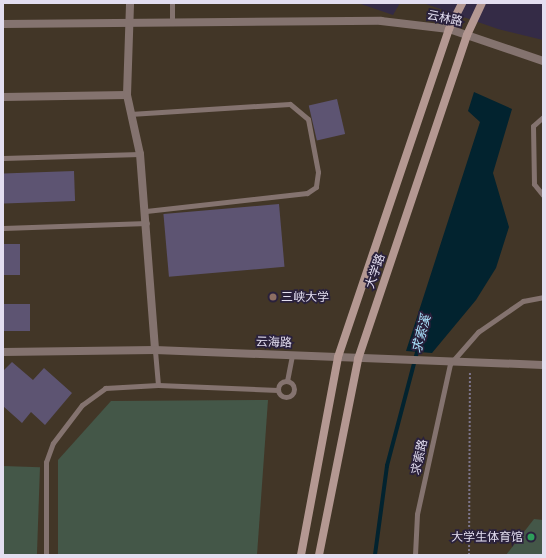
<!DOCTYPE html>
<html>
<head>
<meta charset="utf-8">
<style>
	body { margin:0 }
	#map { position:relative; width:546px; height:558px; overflow:hidden; background:#342b46; font-family:"Libre Baskerville","Noto Sans SC",serif }
	div>[style] { position:absolute }
	.education>* { inset:0; background:#423627 }
	.green>* { inset:0; background:#445748; transform-origin:0 0 }
	.water>* { inset:0; background:#02232f }
	.stream>* { height:3.5px; margin:-1.75px; padding:0 1.75px; transform-origin:1.75px; border-radius:1.75px; background:#02232f }
	.building>* { inset:0; background:#5d5472; transform-origin:0 0 }
	.path>* { height:2px; margin-top:-1px; transform-origin:0; background:repeating-linear-gradient(90deg,#7c758c 0 2px,transparent 0 4px) }
	.service>* { height:5px; margin:-2.5px; padding:0 2.5px; transform-origin:2.5px; border-radius:2.5px; background:#84736f }
	.service>.ring { margin:-2.5px; padding:0; box-sizing:content-box; background:none; border:5px solid #84736f; border-radius:50% }
	.minor>* { height:8px; margin:-4px; padding:0 4px; transform-origin:4px; border-radius:4px; background:#84736f }
	.tertiary>* { height:8px; margin:-4px; padding:0 4px; transform-origin:4px; border-radius:4px; background:#84736f }
	.secondary>* { height:8px; margin:-4px; padding:0 4px; transform-origin:4px; border-radius:4px; background:#b49892 }
	.dots>* { width:11px; height:11px; translate:-50% -50%; box-sizing:border-box; border:2px solid #2a213c; border-radius:50% }
	span { translate:-50% -50%; white-space:nowrap; text-align:center; line-height:1.15; -webkit-text-stroke:3.5px #2a213c; paint-order:stroke }
	.street-label { font-size:12px; color:#e3def0 }
	.poi-label { font-size:12px; color:#e3def0 }
	.left { translate:0 -50%; text-align:left }
	.right { translate:-100% -50%; text-align:right }
	.water-label { font-size:13px; color:#ace6ff; font-style:italic }
	.frame { position:absolute; inset:0; border:4px solid #e3def0; pointer-events:none }
</style>
</head>
<body>
<div id="map">
	<div class="education">
		<i style="clip-path:polygon(3px 3px,358px 3px,393px 15px,400px 3px,423px 3px,498px 29px,543px 40px,543px 555px,3px 555px)"></i>
	</div>
	<div class="green">
		<i style="clip-path:polygon(268px 400px,257px 555px,58px 555px,58px 460px,111px 401px)"></i>
		<i style="left:3px;top:466px;width:37px;height:89px;rotate:2deg"></i>
		<i style="clip-path:polygon(534px 519px,543px 520px,543px 555px,506px 555px)"></i>
	</div>
	<div class="water">
		<i style="clip-path:polygon(474px 92px,512px 109px,493px 173px,509px 227px,496px 268px,476px 300px,432px 353px,406px 351px,480px 122px,468px 111px)"></i>
	</div>
	<div class="stream">
		<i style="left:375px;top:555px;width:90px;rotate:-82.3deg"></i>
		<i style="left:387px;top:466px;width:121px;rotate:-75.2deg"></i>
	</div>
	<div class="building">
		<i style="left:337px;top:99px;width:36px;height:29px;rotate:77deg"></i>
		<i style="left:74px;top:171px;width:30px;height:71px;rotate:88deg"></i>
		<i style="left:279px;top:204px;width:63px;height:116px;rotate:85deg"></i>
		<i style="left:20px;top:244px;width:31px;height:17px;rotate:90deg"></i>
		<i style="left:3px;top:304px;width:27px;height:27px"></i>
		<i style="clip-path:polygon(12px 362px,33px 380px,44px 368px,72px 393px,45px 425px,31px 412px,22px 423px,3px 406px,3px 371px)"></i>
	</div>
	<div class="path">
		<i style="left:469px;top:555px;width:184px;rotate:-89.7deg"></i>
	</div>
	<div class="service">
		<i style="left:172px;top:3px;width:18px;rotate:90deg"></i>
		<i style="left:130px;top:114px;width:160px;rotate:-3.6deg"></i>
		<i style="left:290px;top:104px;width:23px;rotate:40deg"></i>
		<i style="left:308px;top:119px;width:54px;rotate:79.3deg"></i>
		<i style="left:318px;top:172px;width:15px;rotate:98deg"></i>
		<i style="left:316px;top:187px;width:11px;rotate:146deg"></i>
		<i style="left:307px;top:193px;width:162px;rotate:173.6deg"></i>
		<i style="left:543px;top:117px;width:13px;rotate:138deg"></i>
		<i style="left:533px;top:126px;width:58px;rotate:89deg"></i>
		<i style="left:534px;top:184px;width:14px;rotate:51deg"></i>
		<i style="left:3px;top:158px;width:137px;rotate:-1.7deg"></i>
		<i style="left:3px;top:228px;width:144px;rotate:-2deg"></i>
		<i class="ring" style="left:278px;top:381px;width:11px;height:11px"></i>
		<i style="left:287px;top:381px;width:26px;rotate:-79deg"></i>
		<i style="left:158px;top:385px;width:120px;rotate:2.4deg"></i>
		<i style="left:46px;top:555px;width:93px;rotate:-90deg"></i>
		<i style="left:46px;top:462px;width:20px;rotate:-70deg"></i>
		<i style="left:53px;top:443px;width:48px;rotate:-52.7deg"></i>
		<i style="left:82px;top:405px;width:29px;rotate:-36deg"></i>
		<i style="left:105px;top:388px;width:53px;rotate:-3.2deg"></i>
		<i style="left:158px;top:385px;width:35px;rotate:-95deg"></i>
		<i style="left:415px;top:555px;width:41px;rotate:-87.2deg"></i>
		<i style="left:417px;top:514px;width:154px;rotate:-77.6deg"></i>
		<i style="left:450px;top:364px;width:43px;rotate:-48.8deg"></i>
		<i style="left:478px;top:332px;width:55px;rotate:-34.6deg"></i>
		<i style="left:523px;top:301px;width:20px;rotate:-11deg"></i>
	</div>
	<div class="minor">
		<i style="left:127px;top:95px;width:92px;rotate:-88.1deg"></i>
		<i style="left:3px;top:97px;width:124px;rotate:-0.9deg"></i>
		<i style="left:127px;top:95px;width:60px;rotate:77.6deg"></i>
		<i style="left:140px;top:154px;width:197px;rotate:85.6deg"></i>
	</div>
	<div class="tertiary">
		<i style="left:3px;top:24px;width:378px;rotate:-0.5deg"></i>
		<i style="left:381px;top:21px;width:68px;rotate:6.7deg"></i>
		<i style="left:449px;top:29px;width:99px;rotate:18.8deg"></i>
		<i style="left:3px;top:352px;width:152px;rotate:-0.8deg"></i>
		<i style="left:155px;top:350px;width:388px;rotate:2.2deg"></i>
	</div>
	<div class="secondary">
		<i style="left:301px;top:555px;width:201px;rotate:-79.4deg"></i>
		<i style="left:338px;top:357px;width:346px;rotate:-71.3deg"></i>
		<i style="left:449px;top:29px;width:29px;rotate:-63deg"></i>
		<i style="left:319px;top:555px;width:200px;rotate:-78.7deg"></i>
		<i style="left:358px;top:359px;width:342px;rotate:-71.4deg"></i>
		<i style="left:467px;top:35px;width:35px;rotate:-65deg"></i>
	</div>
	<div class="dots">
		<i style="left:273px;top:297px;background:#8d6e63"></i>
		<i style="left:531px;top:537px;background:#2e9e5b"></i>
	</div>
	<div class="street-label">
		<span style="left:445px;top:18px;rotate:11deg">云林路</span>
		<span style="left:375px;top:271px;rotate:-71deg">大学路</span>
		<span style="left:274px;top:342px;rotate:2deg">云海路</span>
		<span style="left:419px;top:457px;rotate:-77deg">求索路</span>
	</div>
	<div class="poi-label">
		<span class="left" style="left:281px;top:297px">三峡大学</span>
		<span class="right" style="left:523px;top:537px">大学生体育馆</span>
	</div>
	<div class="water-label">
		<span style="left:422px;top:334px;rotate:-75deg">求索溪</span>
	</div>
	<div class="frame"></div>
</div>
</body>
</html>
